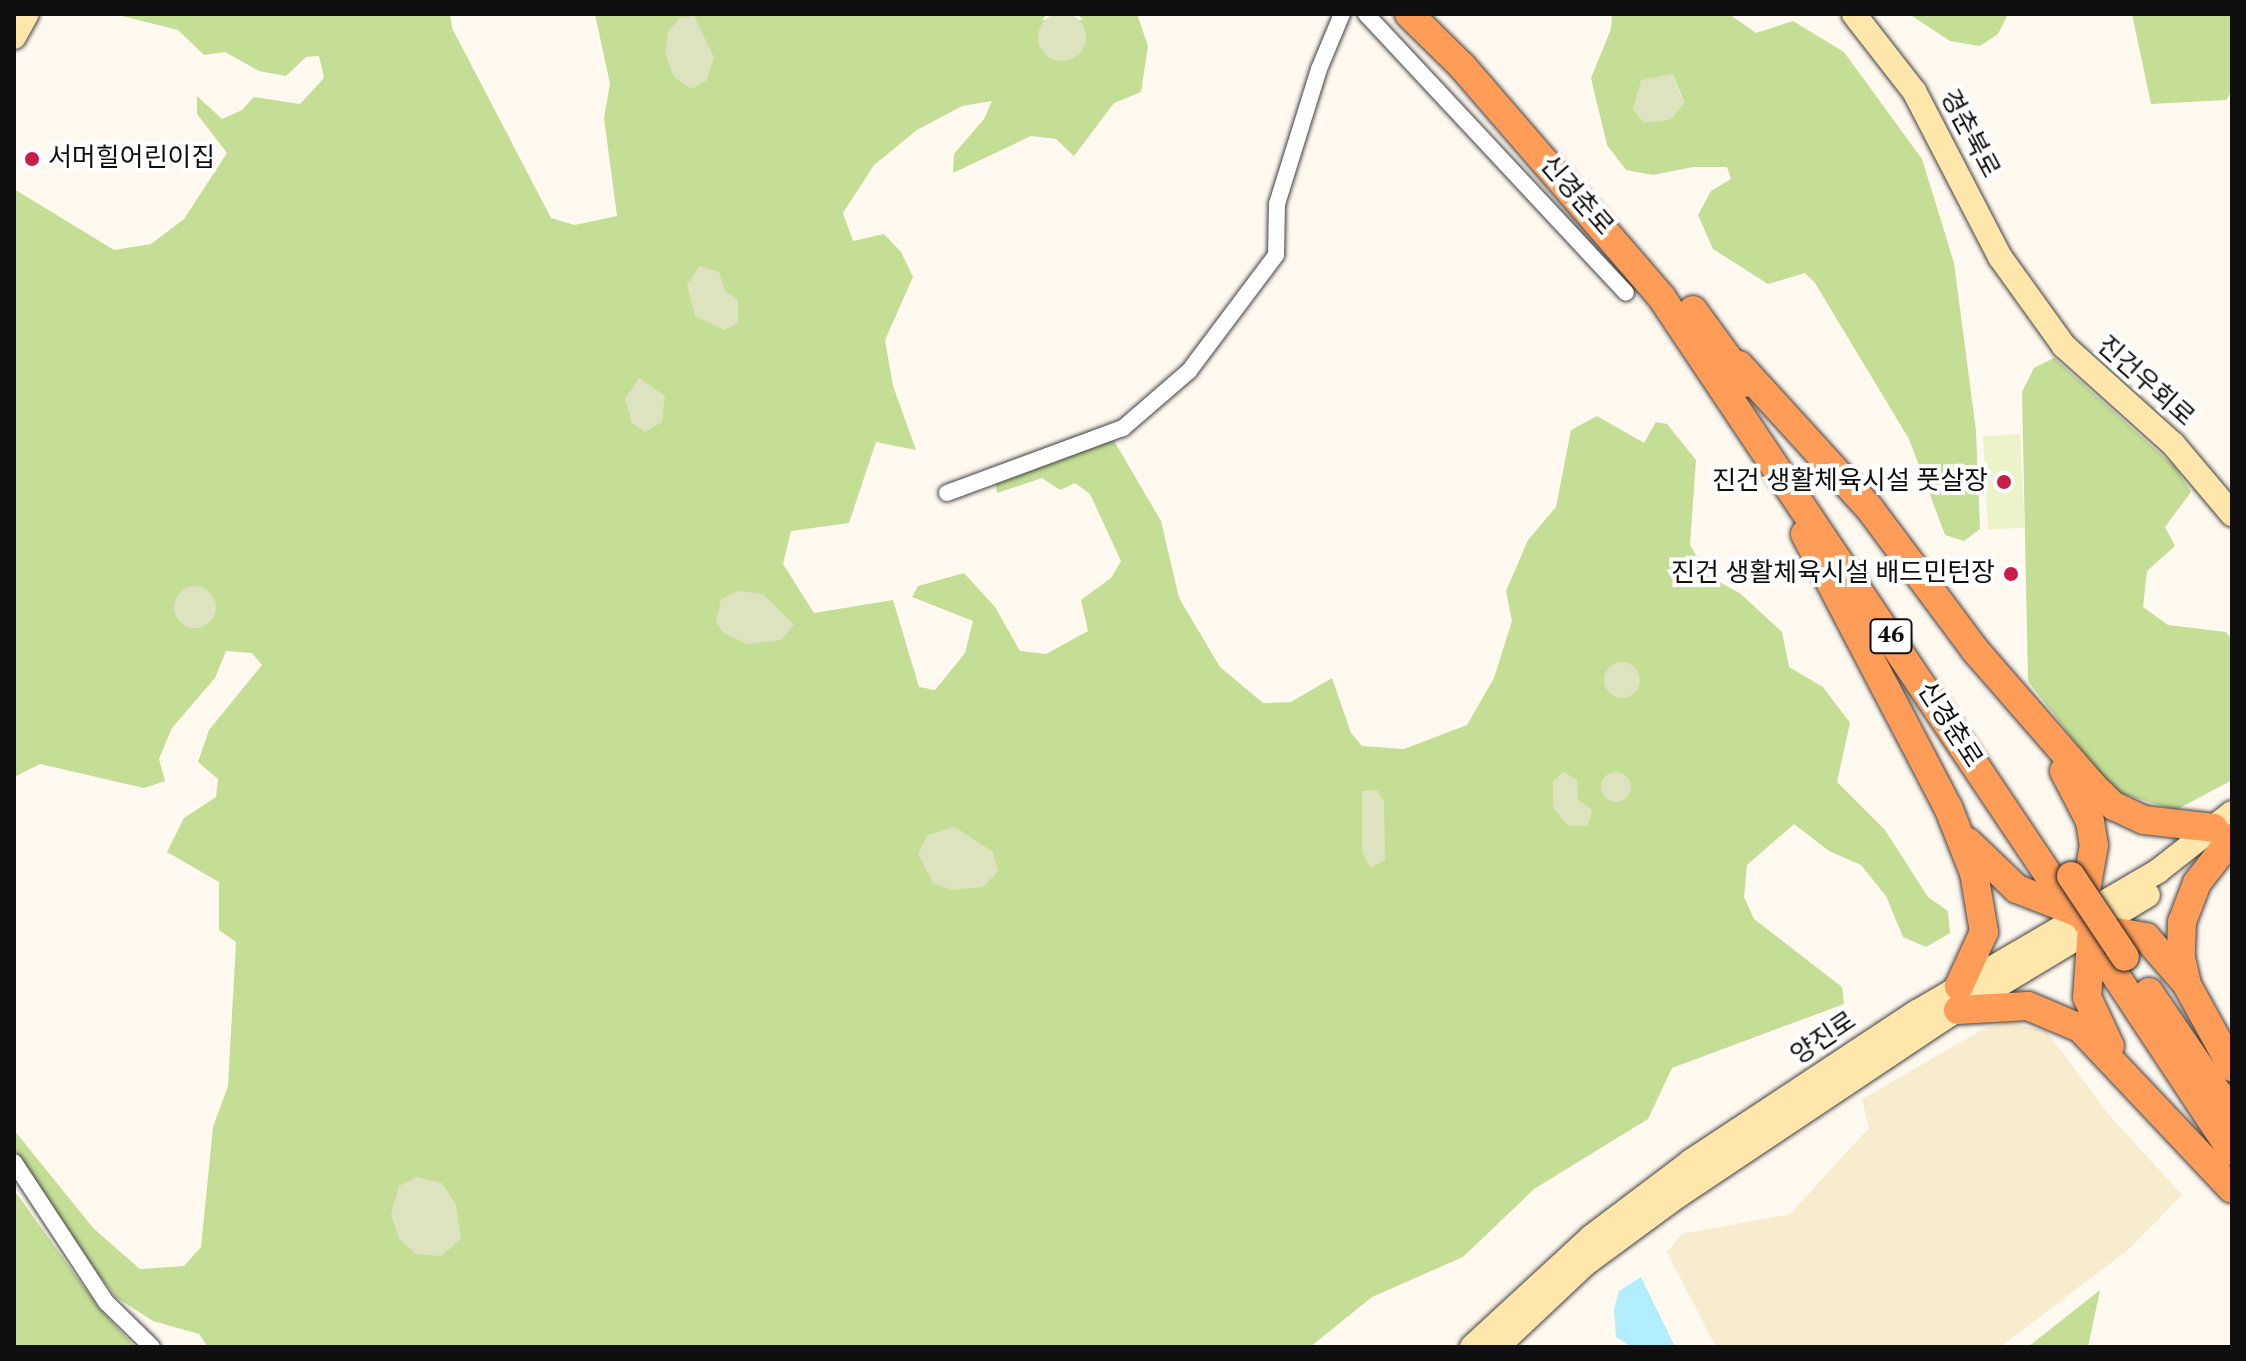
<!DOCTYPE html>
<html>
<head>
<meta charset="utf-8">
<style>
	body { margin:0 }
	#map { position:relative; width:2246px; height:1361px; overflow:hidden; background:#fff9f0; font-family:Spectral,"Noto Sans KR",serif }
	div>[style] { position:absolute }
	.farmland>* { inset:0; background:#f7ecce }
	.forest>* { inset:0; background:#c4de95 }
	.cemetery>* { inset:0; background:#dee3bf }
	.round { border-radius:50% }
	.pitch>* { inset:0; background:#ecf3c9; transform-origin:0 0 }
	.water>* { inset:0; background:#b1edfa }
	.roads { filter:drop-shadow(0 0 2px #424242) drop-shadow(0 0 2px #424242) }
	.minor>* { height:16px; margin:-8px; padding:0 8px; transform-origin:8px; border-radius:8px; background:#fff }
	.secondary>* { height:24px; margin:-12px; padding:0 12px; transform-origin:12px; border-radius:12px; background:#ffe6ab }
	.trunk>* { height:28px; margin:-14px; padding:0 14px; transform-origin:14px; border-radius:14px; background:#fe9c58 }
	.bridges { filter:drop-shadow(0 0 2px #202020) drop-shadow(0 0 2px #202020) }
	.trunk-bridge>* { height:28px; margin:-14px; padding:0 14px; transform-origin:14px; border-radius:14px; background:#fe9c58 }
	.dots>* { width:22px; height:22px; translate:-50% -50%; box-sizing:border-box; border:4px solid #fff; border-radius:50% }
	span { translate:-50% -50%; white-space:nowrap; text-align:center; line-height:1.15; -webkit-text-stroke:8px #fff; paint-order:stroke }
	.shield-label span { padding:2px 6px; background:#fff; border:2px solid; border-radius:6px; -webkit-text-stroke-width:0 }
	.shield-label { font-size:24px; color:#0f0f0f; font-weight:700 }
	.street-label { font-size:26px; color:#0f0f0f }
	.poi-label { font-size:26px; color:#0f0f0f }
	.left { translate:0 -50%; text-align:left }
	.right { translate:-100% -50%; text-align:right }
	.frame { position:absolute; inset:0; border:16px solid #0f0f0f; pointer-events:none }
</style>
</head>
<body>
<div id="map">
	<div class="farmland">
		<i style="clip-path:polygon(2009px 1022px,2047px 1032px,2109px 1115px,2182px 1195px,2129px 1249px,2000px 1347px,1716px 1347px,1667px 1252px,1682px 1234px,1790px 1214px,1869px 1128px,1862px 1099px,1987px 1027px)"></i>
	</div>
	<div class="forest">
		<i style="clip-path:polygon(114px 14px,450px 14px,452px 28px,551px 218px,575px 225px,617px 216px,604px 118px,610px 84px,595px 14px,1047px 14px,1042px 20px,1083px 20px,1077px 14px,1137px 14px,1148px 46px,1141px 92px,1114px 103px,1074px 156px,1056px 139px,1031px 136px,953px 173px,954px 154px,984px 119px,992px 101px,962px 106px,917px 130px,874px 165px,843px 213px,853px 241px,884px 234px,901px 252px,913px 277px,885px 340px,893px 386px,916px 450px,876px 442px,849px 523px,791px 531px,783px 564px,814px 613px,893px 600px,919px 687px,935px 690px,965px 653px,973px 621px,912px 597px,918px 586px,964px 573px,995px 607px,1020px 651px,1046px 654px,1088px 631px,1081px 600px,1111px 578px,1121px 561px,1090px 494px,1075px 483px,1060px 490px,1042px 478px,997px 493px,994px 467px,1091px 430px,1113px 439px,1161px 521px,1179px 598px,1220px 667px,1263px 703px,1291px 702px,1332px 678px,1351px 733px,1362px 746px,1404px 749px,1467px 725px,1494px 678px,1512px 621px,1506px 591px,1528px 540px,1556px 507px,1571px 430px,1597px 416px,1644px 443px,1656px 422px,1667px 424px,1696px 460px,1690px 545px,1707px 575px,1741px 594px,1782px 632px,1789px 667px,1823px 687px,1850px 723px,1837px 782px,1885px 830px,1928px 897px,1948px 911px,1950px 933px,1926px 947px,1903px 937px,1886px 896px,1861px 865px,1829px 851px,1794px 824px,1747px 865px,1744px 897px,1754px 919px,1842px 987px,1844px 1004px,1672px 1068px,1648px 1119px,1534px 1189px,1463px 1257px,1372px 1297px,1310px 1347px,208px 1347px,199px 1334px,153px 1321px,117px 1298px,81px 1252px,14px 1148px,14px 1130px,94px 1229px,140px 1269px,184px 1266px,201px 1247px,213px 1127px,228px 1086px,236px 942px,219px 930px,219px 882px,167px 852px,184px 818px,216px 797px,218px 779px,198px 762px,209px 730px,262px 665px,252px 653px,226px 651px,215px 678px,172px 728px,159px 759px,165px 781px,144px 788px,40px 764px,14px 777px,14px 189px,114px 250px,151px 244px,184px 219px,227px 153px,197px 114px,197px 96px,222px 119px,242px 110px,254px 97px,300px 104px,324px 78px,319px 56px,306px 57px,286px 76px,259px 71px,225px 52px,204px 55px,178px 30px)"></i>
		<i style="clip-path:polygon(evenodd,1612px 14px,1729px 14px,1756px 33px,1793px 21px,1844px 52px,1922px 159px,1954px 263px,1976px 431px,1980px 529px,1964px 541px,1945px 535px,1909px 439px,1815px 283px,1805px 273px,1768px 284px,1713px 249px,1698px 215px,1711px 191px,1731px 179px,1727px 167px,1693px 167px,1653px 175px,1626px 170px,1607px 145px,1591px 78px,1611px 29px,1612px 14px,1673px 75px,1684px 102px,1644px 123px,1673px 75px)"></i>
		<i style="clip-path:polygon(1909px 14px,2008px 14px,1998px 34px,1980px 46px,1950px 41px)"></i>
		<i style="clip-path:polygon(2132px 14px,2232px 14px,2232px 91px,2226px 100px,2151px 104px)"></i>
		<i style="clip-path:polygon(2054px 358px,2175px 467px,2191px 492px,2165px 527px,2175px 546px,2147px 571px,2143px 607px,2168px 625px,2226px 632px,2232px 640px,2232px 780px,2176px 810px,2113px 791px,2028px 681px,2022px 392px,2034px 368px)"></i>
		<i style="clip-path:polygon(14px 1190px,99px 1308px,135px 1347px,14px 1347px)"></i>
		<i style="clip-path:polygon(2100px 1290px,2088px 1347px,2028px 1347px)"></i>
	</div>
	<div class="cemetery">
		<i class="round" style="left:1038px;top:13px;width:48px;height:48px"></i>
		<i style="clip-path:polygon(694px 16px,714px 57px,707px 80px,691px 89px,674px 77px,665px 53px,668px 32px,680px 18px)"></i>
		<i style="clip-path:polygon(1672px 74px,1684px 103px,1670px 120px,1644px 123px,1633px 109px,1641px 80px)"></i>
		<i style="clip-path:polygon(699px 266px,719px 272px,725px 291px,738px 300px,738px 323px,724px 330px,695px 316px,687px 285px)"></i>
		<i style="clip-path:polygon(639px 378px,665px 396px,662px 422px,645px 432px,632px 423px,625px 399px)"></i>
		<i class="round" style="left:174px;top:586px;width:42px;height:42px"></i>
		<i style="clip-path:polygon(738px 591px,763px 594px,794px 625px,781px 640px,746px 644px,724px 633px,716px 622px,721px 599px)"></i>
		<i class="round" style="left:1604px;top:662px;width:36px;height:36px"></i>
		<i style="clip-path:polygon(1564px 772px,1577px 780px,1578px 799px,1592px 810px,1588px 826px,1568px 826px,1553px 807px,1553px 781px)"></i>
		<i class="round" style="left:1601px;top:772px;width:30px;height:30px"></i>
		<i style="clip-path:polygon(1377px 790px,1384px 801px,1385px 860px,1371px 868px,1362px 852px,1362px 791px)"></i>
		<i style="clip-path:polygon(955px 827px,993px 852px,998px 871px,983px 887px,952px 890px,933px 883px,918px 854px,928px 835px)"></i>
		<i style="clip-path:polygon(416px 1177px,442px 1183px,456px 1205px,461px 1239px,441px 1256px,416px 1254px,400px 1240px,391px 1215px,399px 1186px)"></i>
	</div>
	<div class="pitch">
		<i style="left:2020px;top:434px;width:94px;height:37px;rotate:87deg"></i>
	</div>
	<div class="water">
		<i style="clip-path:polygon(1641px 1277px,1675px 1347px,1632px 1347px,1616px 1337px,1614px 1309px,1619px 1291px)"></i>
	</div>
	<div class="roads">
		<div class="minor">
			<i style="left:1366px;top:14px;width:381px;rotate:47deg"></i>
			<i style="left:947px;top:493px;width:188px;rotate:-20.3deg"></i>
			<i style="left:1123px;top:428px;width:87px;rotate:-40.8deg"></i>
			<i style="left:1189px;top:371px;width:145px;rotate:-53.1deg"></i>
			<i style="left:1276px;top:255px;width:51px;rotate:-88.9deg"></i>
			<i style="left:1277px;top:204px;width:141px;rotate:-72.7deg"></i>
			<i style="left:1319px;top:69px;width:60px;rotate:-67.3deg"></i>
			<i style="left:14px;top:1162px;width:168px;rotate:56.7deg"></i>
			<i style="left:106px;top:1302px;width:64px;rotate:44.4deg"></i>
		</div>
		<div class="secondary">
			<i style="left:1854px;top:14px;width:98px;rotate:52.1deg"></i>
			<i style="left:1914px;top:91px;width:187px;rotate:62.6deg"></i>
			<i style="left:2000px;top:257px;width:110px;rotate:54.3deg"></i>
			<i style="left:2064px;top:346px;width:147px;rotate:42deg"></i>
			<i style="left:2173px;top:444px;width:92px;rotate:49.9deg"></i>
			<i style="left:14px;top:37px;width:26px;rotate:-61deg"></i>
			<i style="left:1472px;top:1347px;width:162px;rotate:-42.7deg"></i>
			<i style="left:1591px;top:1237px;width:124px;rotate:-37.1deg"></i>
			<i style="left:1690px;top:1162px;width:272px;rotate:-33.5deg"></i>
			<i style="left:1917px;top:1012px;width:279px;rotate:-30.3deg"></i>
			<i style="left:2158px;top:871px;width:94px;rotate:-38.1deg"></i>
			<i style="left:1497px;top:1347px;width:121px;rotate:-43.3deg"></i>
			<i style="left:1585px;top:1264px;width:117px;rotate:-36.3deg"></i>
			<i style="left:1679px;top:1195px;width:319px;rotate:-33.7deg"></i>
			<i style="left:1944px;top:1018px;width:238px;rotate:-31.1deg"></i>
		</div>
		<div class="trunk">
			<i style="left:1409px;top:14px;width:74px;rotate:44.5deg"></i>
			<i style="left:1462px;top:66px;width:306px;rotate:49.2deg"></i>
			<i style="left:1662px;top:298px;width:708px;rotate:56.18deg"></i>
			<i style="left:1693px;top:310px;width:90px;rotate:54deg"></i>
			<i style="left:1739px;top:365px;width:195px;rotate:47.7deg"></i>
			<i style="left:1870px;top:509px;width:176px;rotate:53.3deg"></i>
			<i style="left:1975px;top:650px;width:181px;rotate:49deg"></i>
			<i style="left:2094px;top:787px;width:28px;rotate:44deg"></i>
			<i style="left:2114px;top:806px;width:33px;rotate:25deg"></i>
			<i style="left:2144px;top:820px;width:70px;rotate:6.5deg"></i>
			<i style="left:1805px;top:534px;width:308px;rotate:62.4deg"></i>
			<i style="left:1948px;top:807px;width:71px;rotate:68.5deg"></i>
			<i style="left:1974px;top:873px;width:60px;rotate:80.4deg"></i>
			<i style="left:1984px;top:932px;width:60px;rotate:114.8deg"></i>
			<i style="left:2064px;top:771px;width:56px;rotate:62.5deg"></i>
			<i style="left:2090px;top:821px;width:24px;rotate:81deg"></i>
			<i style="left:2094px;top:845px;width:69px;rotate:100deg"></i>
			<i style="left:2232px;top:838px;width:57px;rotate:127.9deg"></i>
			<i style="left:2197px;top:883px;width:42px;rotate:111deg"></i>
			<i style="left:2182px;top:922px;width:36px;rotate:92deg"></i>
			<i style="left:2181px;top:958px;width:28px;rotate:77deg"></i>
			<i style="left:2187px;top:985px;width:94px;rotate:61.2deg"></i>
			<i style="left:1968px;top:842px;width:68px;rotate:43.8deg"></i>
			<i style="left:2017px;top:889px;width:69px;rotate:21.3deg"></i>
			<i style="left:2081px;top:914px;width:18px;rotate:52deg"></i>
			<i style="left:2092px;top:928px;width:69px;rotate:94.1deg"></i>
			<i style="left:2087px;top:997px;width:54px;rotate:64.9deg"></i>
			<i style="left:2092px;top:928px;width:55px;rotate:9.5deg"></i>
			<i style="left:2146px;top:937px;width:58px;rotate:49.2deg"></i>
			<i style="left:2110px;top:967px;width:221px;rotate:56.5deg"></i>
			<i style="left:2149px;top:992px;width:148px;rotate:55.8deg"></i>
			<i style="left:1958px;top:1010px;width:70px;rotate:-3.3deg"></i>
			<i style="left:2028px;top:1006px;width:56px;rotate:22.9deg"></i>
			<i style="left:2080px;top:1028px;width:221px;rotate:46.6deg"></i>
		</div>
	</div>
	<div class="bridges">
		<div class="trunk-bridge">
			<i style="left:2071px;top:876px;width:97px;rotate:56.3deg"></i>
		</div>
	</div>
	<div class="dots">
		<i style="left:32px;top:159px;background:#c81d46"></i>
		<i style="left:2004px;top:482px;background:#c81d46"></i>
		<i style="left:2011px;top:574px;background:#c81d46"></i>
	</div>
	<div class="shield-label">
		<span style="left:1891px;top:636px">46</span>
	</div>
	<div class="street-label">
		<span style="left:1969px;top:134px;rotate:62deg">경춘북로</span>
		<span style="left:1576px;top:196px;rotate:49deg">신경춘로</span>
		<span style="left:2145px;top:382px;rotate:42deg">진건우회로</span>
		<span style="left:1949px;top:725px;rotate:57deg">신경춘로</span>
		<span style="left:1824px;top:1039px;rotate:-34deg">양진로</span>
	</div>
	<div class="poi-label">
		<span class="left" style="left:48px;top:159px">서머힐어린이집</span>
		<span class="right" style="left:1988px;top:482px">진건 생활체육시설 풋살장</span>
		<span class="right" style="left:1995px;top:574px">진건 생활체육시설 배드민턴장</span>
	</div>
	<div class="frame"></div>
</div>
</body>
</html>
